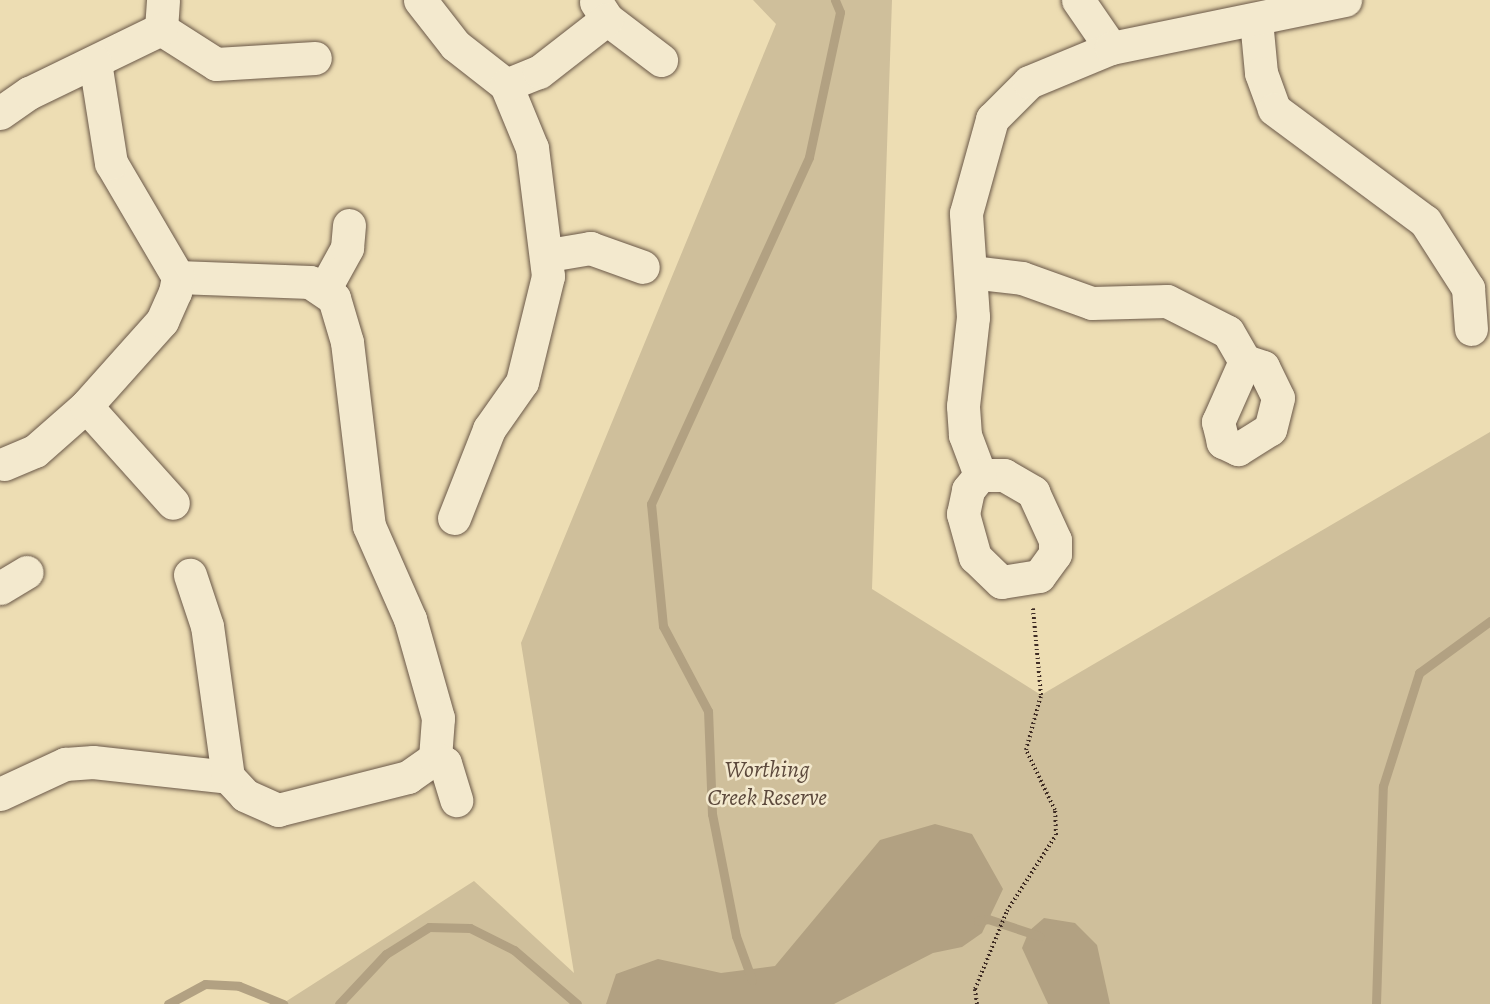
<!DOCTYPE html>
<html>
<head>
<meta charset="utf-8">
<style>
	body { margin:0 }
	#map { position:relative; width:1490px; height:1004px; overflow:hidden; background:#edddb3; font-family:Alegreya,serif }
	div>[style] { position:absolute }
	.green>* { inset:0; background:#cfbf9b }
	.water>* { inset:0; background:#b2a182 }
	.stream>* { height:9px; margin:-4.5px; padding:0 4.5px; transform-origin:4.5px; border-radius:4.5px; background:#b2a182 }
	.path>* { height:4px; margin-top:-2px; transform-origin:0; background:repeating-linear-gradient(90deg,#3f2c24 0 1.5px,transparent 0 4.5px) }
	.roads { filter:drop-shadow(0 0 2px #6a5848) drop-shadow(0 0 2px #6a5848) }
	.minor>* { height:33px; margin:-16.5px; padding:0 16.5px; transform-origin:16.5px; border-radius:16.5px; background:#f3e9ce }
	span { translate:-50% -50%; white-space:nowrap; text-align:center; line-height:1.15; -webkit-text-stroke:5px #f3e9ce; paint-order:stroke }
	.park-label { font-size:24px; color:#5c493c; font-style:italic }
</style>
</head>
<body>
<div id="map">
	<div class="green">
		<i style="clip-path:polygon(753px 0,892px 0,872px 589px,1041px 695px,1490px 432px,1490px 1004px,282px 1004px,474px 881px,574px 973px,521px 643px,776px 24px)"></i>
	</div>
	<div class="water">
		<i style="clip-path:polygon(935px 824px,972px 834px,1003px 889px,982px 933px,962px 947px,933px 953px,834px 1004px,606px 1004px,616px 974px,658px 959px,721px 973px,775px 966px,880px 840px)"></i>
		<i style="clip-path:polygon(1044px 918px,1075px 923px,1097px 945px,1110px 1004px,1048px 1004px,1022px 948px,1029px 931px)"></i>
	</div>
	<div class="stream">
		<i style="left:978px;top:921px;width:10px;rotate:-11deg"></i>
		<i style="left:988px;top:919px;width:54px;rotate:18.4deg"></i>
		<i style="left:752px;top:980px;width:47px;rotate:-110deg"></i>
		<i style="left:736px;top:936px;width:124px;rotate:-101.1deg"></i>
		<i style="left:712px;top:814px;width:103px;rotate:-92.2deg"></i>
		<i style="left:708px;top:711px;width:96px;rotate:-117.9deg"></i>
		<i style="left:663px;top:626px;width:123px;rotate:-95.6deg"></i>
		<i style="left:651px;top:504px;width:381px;rotate:-65.5deg"></i>
		<i style="left:809px;top:157px;width:148px;rotate:-77.9deg"></i>
		<i style="left:840px;top:12px;width:13px;rotate:-113deg"></i>
		<i style="left:168px;top:1004px;width:42px;rotate:-28.4deg"></i>
		<i style="left:205px;top:984px;width:34px;rotate:3deg"></i>
		<i style="left:239px;top:986px;width:48px;rotate:22.2deg"></i>
		<i style="left:339px;top:1004px;width:69px;rotate:-46.8deg"></i>
		<i style="left:386px;top:954px;width:51px;rotate:-32.1deg"></i>
		<i style="left:429px;top:927px;width:41px;rotate:1.4deg"></i>
		<i style="left:470px;top:928px;width:49px;rotate:26.6deg"></i>
		<i style="left:514px;top:950px;width:83px;rotate:40.6deg"></i>
		<i style="left:1376px;top:1004px;width:218px;rotate:-88.2deg"></i>
		<i style="left:1383px;top:786px;width:119px;rotate:-72.3deg"></i>
		<i style="left:1419px;top:673px;width:88px;rotate:-36.2deg"></i>
	</div>
	<div class="path">
		<i style="left:977px;top:1004px;width:15px;rotate:-98deg"></i>
		<i style="left:975px;top:989px;width:84px;rotate:-67.7deg"></i>
		<i style="left:1007px;top:911px;width:90px;rotate:-57.2deg"></i>
		<i style="left:1056px;top:835px;width:25px;rotate:-92deg"></i>
		<i style="left:1055px;top:810px;width:67px;rotate:-115.8deg"></i>
		<i style="left:1026px;top:750px;width:57px;rotate:-74.7deg"></i>
		<i style="left:1041px;top:695px;width:87px;rotate:-95.3deg"></i>
	</div>
	<div class="roads">
		<div class="minor">
			<i style="left:420px;top:0;width:57px;rotate:52.1deg"></i>
			<i style="left:455px;top:45px;width:65px;rotate:38.1deg"></i>
			<i style="left:1078px;top:0;width:58px;rotate:55.5deg"></i>
			<i style="left:596px;top:2px;width:20px;rotate:57deg"></i>
			<i style="left:607px;top:19px;width:68px;rotate:37.2deg"></i>
			<i style="left:1256px;top:20px;width:53px;rotate:84.6deg"></i>
			<i style="left:1261px;top:73px;width:38px;rotate:70deg"></i>
			<i style="left:1274px;top:109px;width:188px;rotate:36.6deg"></i>
			<i style="left:1425px;top:221px;width:80px;rotate:57.3deg"></i>
			<i style="left:1468px;top:288px;width:41px;rotate:85.8deg"></i>
			<i style="left:161px;top:29px;width:65px;rotate:32.5deg"></i>
			<i style="left:216px;top:64px;width:99px;rotate:-3.5deg"></i>
			<i style="left:161px;top:29px;width:29px;rotate:-86deg"></i>
			<i style="left:0;top:113px;width:35px;rotate:-35deg"></i>
			<i style="left:29px;top:93px;width:147px;rotate:-25.9deg"></i>
			<i style="left:549px;top:255px;width:42px;rotate:-9.7deg"></i>
			<i style="left:590px;top:248px;width:56px;rotate:19.7deg"></i>
			<i style="left:971px;top:272px;width:51px;rotate:6.7deg"></i>
			<i style="left:1022px;top:278px;width:74px;rotate:19.7deg"></i>
			<i style="left:1092px;top:303px;width:75px;rotate:-1.5deg"></i>
			<i style="left:1167px;top:301px;width:68px;rotate:26.9deg"></i>
			<i style="left:1228px;top:332px;width:34px;rotate:60deg"></i>
			<i style="left:178px;top:277px;width:132px;rotate:2.2deg"></i>
			<i style="left:310px;top:282px;width:29px;rotate:34deg"></i>
			<i style="left:334px;top:298px;width:46px;rotate:73.5deg"></i>
			<i style="left:347px;top:342px;width:185px;rotate:83.2deg"></i>
			<i style="left:369px;top:526px;width:102px;rotate:66.2deg"></i>
			<i style="left:410px;top:619px;width:103px;rotate:74.2deg"></i>
			<i style="left:438px;top:718px;width:40px;rotate:94.3deg"></i>
			<i style="left:435px;top:758px;width:33px;rotate:145deg"></i>
			<i style="left:408px;top:777px;width:134px;rotate:165.8deg"></i>
			<i style="left:278px;top:810px;width:36px;rotate:-156deg"></i>
			<i style="left:245px;top:795px;width:25px;rotate:-133deg"></i>
			<i style="left:325px;top:288px;width:46px;rotate:-61.2deg"></i>
			<i style="left:347px;top:248px;width:23px;rotate:-85deg"></i>
			<i style="left:1245px;top:361px;width:19px;rotate:18deg"></i>
			<i style="left:1263px;top:367px;width:34px;rotate:64deg"></i>
			<i style="left:1278px;top:398px;width:32px;rotate:104deg"></i>
			<i style="left:1270px;top:429px;width:38px;rotate:148deg"></i>
			<i style="left:1238px;top:449px;width:17px;rotate:-155deg"></i>
			<i style="left:1223px;top:442px;width:21px;rotate:-104deg"></i>
			<i style="left:1218px;top:422px;width:67px;rotate:-66.1deg"></i>
			<i style="left:86px;top:406px;width:130px;rotate:48.1deg"></i>
			<i style="left:4px;top:464px;width:34px;rotate:-23deg"></i>
			<i style="left:35px;top:451px;width:68px;rotate:-41.4deg"></i>
			<i style="left:86px;top:406px;width:114px;rotate:-48.2deg"></i>
			<i style="left:162px;top:321px;width:32px;rotate:-66deg"></i>
			<i style="left:175px;top:292px;width:15px;rotate:-79deg"></i>
			<i style="left:178px;top:277px;width:132px;rotate:-120.4deg"></i>
			<i style="left:111px;top:163px;width:102px;rotate:-99deg"></i>
			<i style="left:980px;top:475px;width:43px;rotate:-110.6deg"></i>
			<i style="left:965px;top:435px;width:29px;rotate:-94deg"></i>
			<i style="left:963px;top:406px;width:90px;rotate:-83.6deg"></i>
			<i style="left:973px;top:317px;width:104px;rotate:-93.9deg"></i>
			<i style="left:966px;top:213px;width:98px;rotate:-74.5deg"></i>
			<i style="left:992px;top:119px;width:52px;rotate:-45deg"></i>
			<i style="left:1029px;top:82px;width:89px;rotate:-22.5deg"></i>
			<i style="left:1111px;top:48px;width:239px;rotate:-11.6deg"></i>
			<i style="left:980px;top:475px;width:24px"></i>
			<i style="left:1004px;top:475px;width:34px;rotate:30deg"></i>
			<i style="left:1033px;top:492px;width:53px;rotate:65.4deg"></i>
			<i style="left:1055px;top:540px;width:14px;rotate:90deg"></i>
			<i style="left:1055px;top:554px;width:27px;rotate:126deg"></i>
			<i style="left:1039px;top:576px;width:38px;rotate:171deg"></i>
			<i style="left:1001px;top:582px;width:36px;rotate:-136deg"></i>
			<i style="left:975px;top:557px;width:45px;rotate:-105.6deg"></i>
			<i style="left:963px;top:514px;width:25px;rotate:-78deg"></i>
			<i style="left:968px;top:490px;width:19px;rotate:-51deg"></i>
			<i style="left:454px;top:518px;width:96px;rotate:-68.5deg"></i>
			<i style="left:489px;top:429px;width:57px;rotate:-54.9deg"></i>
			<i style="left:522px;top:382px;width:109px;rotate:-76.2deg"></i>
			<i style="left:548px;top:276px;width:129px;rotate:-97.1deg"></i>
			<i style="left:532px;top:148px;width:68px;rotate:-112.4deg"></i>
			<i style="left:506px;top:85px;width:35px;rotate:-22deg"></i>
			<i style="left:539px;top:72px;width:86px;rotate:-37.9deg"></i>
			<i style="left:0;top:588px;width:31px;rotate:-31deg"></i>
			<i style="left:435px;top:758px;width:11px;rotate:27deg"></i>
			<i style="left:445px;top:763px;width:39px;rotate:73deg"></i>
			<i style="left:0;top:794px;width:72px;rotate:-24.8deg"></i>
			<i style="left:65px;top:764px;width:28px;rotate:-4deg"></i>
			<i style="left:93px;top:762px;width:136px;rotate:6.3deg"></i>
			<i style="left:228px;top:777px;width:152px;rotate:-97.9deg"></i>
			<i style="left:207px;top:626px;width:54px;rotate:-108.4deg"></i>
		</div>
	</div>
	<div class="park-label">
		<span style="left:767px;top:784px">Worthing<br>Creek Reserve</span>
	</div>
</div>
</body>
</html>
